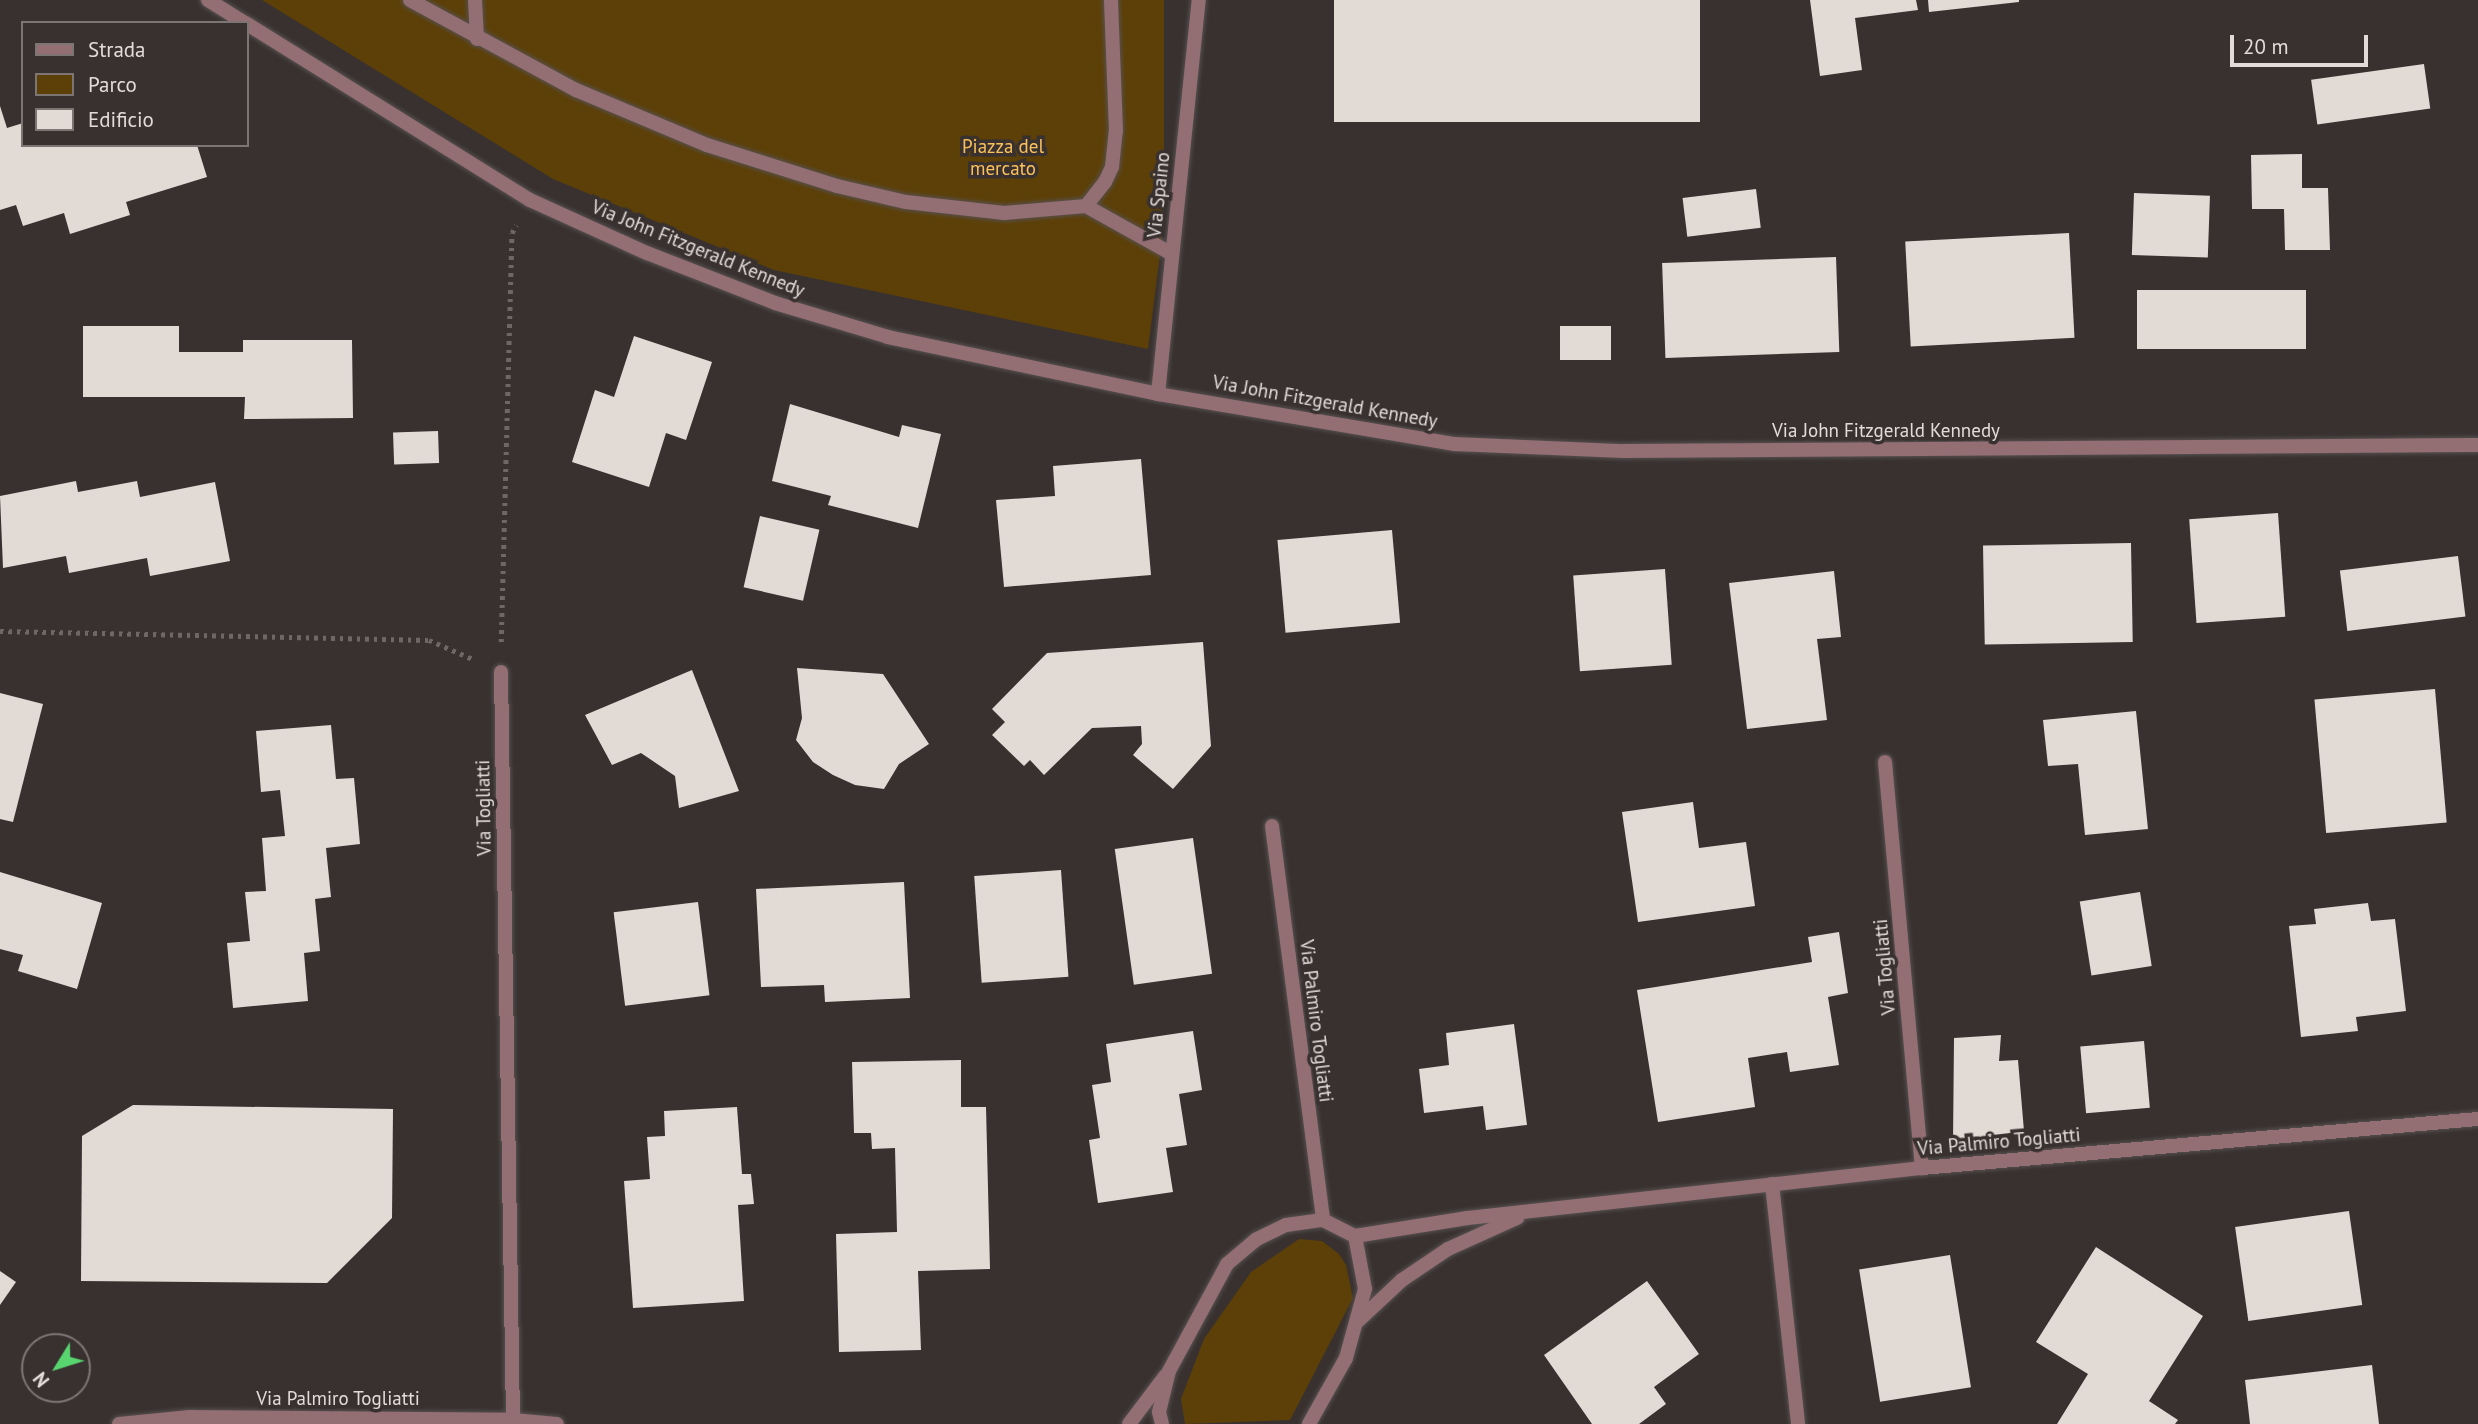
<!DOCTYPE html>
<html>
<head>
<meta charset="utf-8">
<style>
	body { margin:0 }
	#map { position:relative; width:2478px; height:1424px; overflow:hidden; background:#383130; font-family:"PT Sans",sans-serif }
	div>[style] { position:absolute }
	.green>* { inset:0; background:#5d4007 }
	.building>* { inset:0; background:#e1dad5; transform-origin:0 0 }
	.path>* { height:4.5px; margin-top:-2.25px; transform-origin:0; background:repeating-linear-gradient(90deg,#6e6766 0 3.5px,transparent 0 8.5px) }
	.roads { filter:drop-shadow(0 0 2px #56504f) drop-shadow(0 0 2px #56504f) }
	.pedestrian>* { height:14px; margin:-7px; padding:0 7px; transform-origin:7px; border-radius:7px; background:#936e73 }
	.minor>* { height:14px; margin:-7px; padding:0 7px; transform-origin:7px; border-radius:7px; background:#936e73 }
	span { translate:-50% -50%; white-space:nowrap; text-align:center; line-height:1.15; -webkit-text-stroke:7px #383130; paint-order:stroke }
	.park-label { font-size:19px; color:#fcc05a }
	.street-label { font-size:19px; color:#e1dcdb }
	.legend { position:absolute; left:21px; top:21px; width:228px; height:126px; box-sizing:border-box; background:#383130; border:2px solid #7c7574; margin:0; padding:9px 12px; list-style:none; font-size:21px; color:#e1dcdb }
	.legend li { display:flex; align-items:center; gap:14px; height:35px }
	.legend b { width:35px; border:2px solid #7c7574 }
	.north { position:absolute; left:21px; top:1333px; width:70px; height:70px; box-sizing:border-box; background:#383130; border:2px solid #7c7574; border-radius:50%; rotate:232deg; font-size:19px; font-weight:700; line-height:28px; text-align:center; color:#e1dcdb }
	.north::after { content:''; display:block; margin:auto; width:24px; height:32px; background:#59d56f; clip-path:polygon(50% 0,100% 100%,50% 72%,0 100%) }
	.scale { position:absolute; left:2230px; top:35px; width:138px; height:32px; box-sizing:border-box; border:4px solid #e1dcdb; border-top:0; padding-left:9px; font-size:21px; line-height:24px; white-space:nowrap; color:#e1dcdb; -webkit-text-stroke:5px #383130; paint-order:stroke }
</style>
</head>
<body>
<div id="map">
	<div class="green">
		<i style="clip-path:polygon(262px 0,1164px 0,1164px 223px,1148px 349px,774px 270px,553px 179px)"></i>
		<i style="clip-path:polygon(1299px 1239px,1322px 1241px,1339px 1254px,1346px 1265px,1353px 1298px,1290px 1420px,1185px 1424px,1181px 1399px,1204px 1339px,1251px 1272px)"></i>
	</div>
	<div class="building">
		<i style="left:1334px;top:0;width:366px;height:122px"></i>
		<i style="clip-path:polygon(1810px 0,1916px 0,1918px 10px,1855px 18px,1862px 70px,1820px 76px)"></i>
		<i style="clip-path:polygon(1928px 0,2019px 0,2019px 2px,1929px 12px)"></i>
		<i style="left:2424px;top:64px;width:45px;height:114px;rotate:82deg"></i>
		<i style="clip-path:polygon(0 106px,7px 128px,23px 123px,23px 145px,197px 145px,207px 177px,126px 202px,130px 215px,70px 234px,64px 213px,23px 226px,16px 205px,0 210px)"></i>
		<i style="clip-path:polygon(2302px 154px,2302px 188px,2328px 188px,2330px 250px,2285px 250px,2284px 209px,2252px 209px,2251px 155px)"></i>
		<i style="left:1756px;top:189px;width:39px;height:74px;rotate:83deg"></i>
		<i style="left:2134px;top:193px;width:76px;height:62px;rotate:2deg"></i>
		<i style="left:2069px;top:233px;width:105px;height:164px;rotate:87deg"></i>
		<i style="left:1836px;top:257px;width:95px;height:174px;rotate:88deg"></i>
		<i style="left:2137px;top:290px;width:169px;height:59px"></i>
		<i style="clip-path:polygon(83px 326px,179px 326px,179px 352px,243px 352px,243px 340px,352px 340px,353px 418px,244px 419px,245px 397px,83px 397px)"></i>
		<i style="left:1611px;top:326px;width:34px;height:51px;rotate:90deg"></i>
		<i style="clip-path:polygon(634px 336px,712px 362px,686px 440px,666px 433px,649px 487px,572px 462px,595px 390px,614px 397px)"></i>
		<i style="clip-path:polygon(790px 404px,899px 437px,902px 425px,941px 434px,918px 528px,828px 505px,831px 496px,772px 481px)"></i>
		<i style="left:438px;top:431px;width:32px;height:45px;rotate:88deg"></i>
		<i style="clip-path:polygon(1141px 459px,1151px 575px,1004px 587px,996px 500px,1055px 496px,1053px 466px)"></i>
		<i style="clip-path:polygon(76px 481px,78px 492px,137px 481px,140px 497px,215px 482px,230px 561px,150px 576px,147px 558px,69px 573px,66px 556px,3px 568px,0 496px)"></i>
		<i style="left:2278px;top:513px;width:104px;height:89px;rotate:86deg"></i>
		<i style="left:760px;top:516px;width:61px;height:73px;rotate:13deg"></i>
		<i style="left:1392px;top:530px;width:93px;height:115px;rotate:85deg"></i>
		<i style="left:2131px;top:543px;width:99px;height:148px;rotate:89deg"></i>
		<i style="left:2458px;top:556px;width:61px;height:119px;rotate:83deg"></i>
		<i style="left:1665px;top:569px;width:96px;height:92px;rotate:86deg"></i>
		<i style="clip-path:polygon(1834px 571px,1841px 637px,1817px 639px,1827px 720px,1747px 729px,1729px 583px)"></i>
		<i style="clip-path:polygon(1203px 642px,1211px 746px,1173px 789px,1133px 755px,1142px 744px,1141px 726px,1092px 728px,1044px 775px,1030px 760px,1024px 766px,992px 735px,1005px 722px,992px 709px,1047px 653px)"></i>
		<i style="clip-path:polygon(797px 668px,883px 674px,929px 744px,899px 764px,884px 789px,855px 785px,833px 775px,813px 762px,796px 740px,802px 718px)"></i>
		<i style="clip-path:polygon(692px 670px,739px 791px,679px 808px,675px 776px,641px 753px,612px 765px,585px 715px)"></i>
		<i style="left:2435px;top:689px;width:134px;height:121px;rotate:85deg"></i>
		<i style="clip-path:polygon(0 693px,43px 704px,13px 822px,0 819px)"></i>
		<i style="clip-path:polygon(2136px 711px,2148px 829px,2085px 835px,2078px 764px,2048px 766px,2043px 720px)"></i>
		<i style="clip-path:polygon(331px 725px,336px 779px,354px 778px,360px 844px,326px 848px,331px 897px,315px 899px,320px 951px,304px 953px,308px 1001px,233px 1008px,227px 943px,250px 941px,245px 892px,266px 891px,262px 838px,285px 836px,280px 790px,261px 792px,256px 731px)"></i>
		<i style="clip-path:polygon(1693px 802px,1699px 848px,1746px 842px,1755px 906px,1638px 922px,1622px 812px)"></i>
		<i style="left:1193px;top:838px;width:137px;height:79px;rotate:82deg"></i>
		<i style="left:1061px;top:870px;width:107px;height:87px;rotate:86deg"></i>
		<i style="clip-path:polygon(0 872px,102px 903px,77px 989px,18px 971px,23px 955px,0 949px)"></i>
		<i style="clip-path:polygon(904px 882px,910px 998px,825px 1002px,824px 985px,761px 987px,756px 889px)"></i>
		<i style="left:2140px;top:892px;width:75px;height:61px;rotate:81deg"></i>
		<i style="left:698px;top:902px;width:94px;height:85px;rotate:83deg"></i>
		<i style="clip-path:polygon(2368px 903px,2371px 921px,2395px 919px,2406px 1011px,2356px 1017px,2358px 1031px,2301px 1037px,2289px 926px,2316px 924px,2314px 909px)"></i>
		<i style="clip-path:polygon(1839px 932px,1848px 993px,1828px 997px,1839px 1065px,1790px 1072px,1787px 1052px,1748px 1058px,1755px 1107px,1658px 1122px,1637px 990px,1812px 962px,1808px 937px)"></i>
		<i style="clip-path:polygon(1514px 1024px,1527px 1125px,1486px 1130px,1483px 1106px,1424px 1113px,1419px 1069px,1449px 1065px,1446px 1033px)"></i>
		<i style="clip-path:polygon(1193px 1031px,1202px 1090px,1179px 1094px,1187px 1145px,1166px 1148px,1173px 1192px,1098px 1203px,1089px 1140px,1100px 1138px,1092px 1085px,1111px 1082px,1106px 1044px)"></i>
		<i style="clip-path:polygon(2001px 1035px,1999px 1061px,2018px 1060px,2024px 1131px,1953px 1141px,1954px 1038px)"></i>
		<i style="left:2144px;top:1041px;width:67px;height:64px;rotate:85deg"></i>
		<i style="clip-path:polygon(961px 1060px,961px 1107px,986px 1107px,990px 1269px,918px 1271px,921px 1350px,839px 1352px,836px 1234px,897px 1232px,895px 1148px,872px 1149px,871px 1133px,854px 1133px,852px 1062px)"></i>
		<i style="clip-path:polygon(133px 1105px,393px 1109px,392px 1218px,327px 1283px,81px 1281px,82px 1136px)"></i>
		<i style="clip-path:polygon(737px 1107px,742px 1174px,751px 1174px,754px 1204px,738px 1205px,744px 1301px,633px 1308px,624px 1181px,650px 1179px,647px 1137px,665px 1136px,664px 1111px)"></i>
		<i style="left:2349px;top:1211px;width:95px;height:115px;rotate:82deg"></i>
		<i style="clip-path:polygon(2096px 1247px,2203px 1316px,2149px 1401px,2178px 1420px,2175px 1424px,2057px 1424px,2088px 1374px,2036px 1342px)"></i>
		<i style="left:1950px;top:1255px;width:134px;height:92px;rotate:81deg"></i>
		<i style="clip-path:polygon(0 1271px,16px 1282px,0 1305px)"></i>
		<i style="clip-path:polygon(1647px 1281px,1699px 1354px,1654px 1387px,1666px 1404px,1639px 1424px,1592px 1424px,1544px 1355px)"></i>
		<i style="clip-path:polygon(2372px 1365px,2379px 1424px,2250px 1424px,2245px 1380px)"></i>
	</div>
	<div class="path">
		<i style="left:0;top:631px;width:429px;rotate:1.2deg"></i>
		<i style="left:429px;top:640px;width:50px;rotate:23.5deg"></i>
		<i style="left:501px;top:642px;width:409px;rotate:-88.5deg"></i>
		<i style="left:512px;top:233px;width:9px;rotate:-63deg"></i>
	</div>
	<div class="roads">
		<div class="pedestrian">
			<i style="left:410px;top:0;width:189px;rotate:28.5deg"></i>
			<i style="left:576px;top:90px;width:142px;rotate:22.8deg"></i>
			<i style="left:707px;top:145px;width:136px;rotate:17.5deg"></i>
			<i style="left:837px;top:186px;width:71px;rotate:13.1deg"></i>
			<i style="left:906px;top:202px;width:99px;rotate:6.4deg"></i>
			<i style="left:1004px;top:213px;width:82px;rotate:-4.9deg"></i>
			<i style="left:1086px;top:206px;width:31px;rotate:-52deg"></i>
			<i style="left:1105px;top:182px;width:17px;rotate:-65deg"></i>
			<i style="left:1112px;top:167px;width:36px;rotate:-84deg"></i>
			<i style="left:1116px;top:131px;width:131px;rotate:-92.2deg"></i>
			<i style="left:475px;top:0;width:39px;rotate:87deg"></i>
			<i style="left:1086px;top:206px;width:98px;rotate:29.2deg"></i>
		</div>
		<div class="minor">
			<i style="left:208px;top:0;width:44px;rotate:31.9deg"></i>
			<i style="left:247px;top:24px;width:333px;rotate:31.9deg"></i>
			<i style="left:530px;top:200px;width:128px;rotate:24.4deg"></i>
			<i style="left:647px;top:253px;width:137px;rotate:21.3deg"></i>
			<i style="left:775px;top:303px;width:118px;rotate:16.7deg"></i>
			<i style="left:888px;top:337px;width:276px;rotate:11.9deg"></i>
			<i style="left:1158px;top:394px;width:300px;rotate:9.6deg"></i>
			<i style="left:1454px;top:444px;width:170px;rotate:2.4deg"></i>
			<i style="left:1624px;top:451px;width:854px;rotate:-0.4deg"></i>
			<i style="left:1158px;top:394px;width:396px;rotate:-84.1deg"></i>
			<i style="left:501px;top:672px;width:748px;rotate:89.08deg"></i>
			<i style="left:1885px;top:762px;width:408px;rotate:84.8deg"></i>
			<i style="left:1272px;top:826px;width:397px;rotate:82.6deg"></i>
			<i style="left:1772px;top:1184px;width:241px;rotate:83.8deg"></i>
			<i style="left:1355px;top:1236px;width:114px;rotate:-9.1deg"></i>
			<i style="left:1468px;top:1218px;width:457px;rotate:-6.3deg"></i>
			<i style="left:1922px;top:1168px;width:558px;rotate:-5.04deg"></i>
			<i style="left:1357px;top:1322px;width:62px;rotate:-43deg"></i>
			<i style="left:1402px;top:1280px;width:55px;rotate:-34deg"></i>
			<i style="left:1448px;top:1249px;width:76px;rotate:-24.2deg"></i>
			<i style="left:119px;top:1424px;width:71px;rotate:-5.6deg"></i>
			<i style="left:190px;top:1417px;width:323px;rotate:0.5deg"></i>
			<i style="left:513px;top:1420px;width:44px;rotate:5.2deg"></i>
			<i style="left:1129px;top:1424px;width:61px;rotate:-52.9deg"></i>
			<i style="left:1162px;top:1424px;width:12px;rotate:-104deg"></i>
			<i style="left:1159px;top:1412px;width:42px;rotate:-76.3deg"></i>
			<i style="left:1169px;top:1371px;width:122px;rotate:-61.5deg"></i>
			<i style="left:1227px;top:1264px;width:39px;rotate:-40deg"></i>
			<i style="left:1257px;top:1239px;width:32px;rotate:-26deg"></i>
			<i style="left:1286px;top:1225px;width:37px;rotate:-8deg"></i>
			<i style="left:1323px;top:1220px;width:36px;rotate:27deg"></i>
			<i style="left:1355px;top:1236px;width:54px;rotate:79.3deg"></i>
			<i style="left:1365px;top:1289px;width:72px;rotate:105.4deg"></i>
			<i style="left:1346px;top:1358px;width:76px;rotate:119.3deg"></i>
		</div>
	</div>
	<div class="park-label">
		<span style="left:1003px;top:158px">Piazza del<br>mercato</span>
	</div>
	<div class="street-label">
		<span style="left:1159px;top:195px;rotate:-84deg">Via Spaino</span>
		<span style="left:698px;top:249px;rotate:22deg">Via John Fitzgerald Kennedy</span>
		<span style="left:1325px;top:402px;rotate:10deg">Via John Fitzgerald Kennedy</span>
		<span style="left:1886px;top:431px">Via John Fitzgerald Kennedy</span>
		<span style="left:484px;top:808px;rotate:-91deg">Via Togliatti</span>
		<span style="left:1885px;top:967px;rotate:-95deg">Via Togliatti</span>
		<span style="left:1316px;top:1021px;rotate:83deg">Via Palmiro Togliatti</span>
		<span style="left:1999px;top:1142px;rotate:-5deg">Via Palmiro Togliatti</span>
		<span style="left:338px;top:1399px">Via Palmiro Togliatti</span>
	</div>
	<ul class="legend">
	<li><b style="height:9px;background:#936e73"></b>Strada</li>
	<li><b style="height:19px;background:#5d4007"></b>Parco</li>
	<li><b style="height:19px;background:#e1dad5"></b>Edificio</li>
	</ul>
	<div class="north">N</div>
	<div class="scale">20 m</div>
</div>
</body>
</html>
